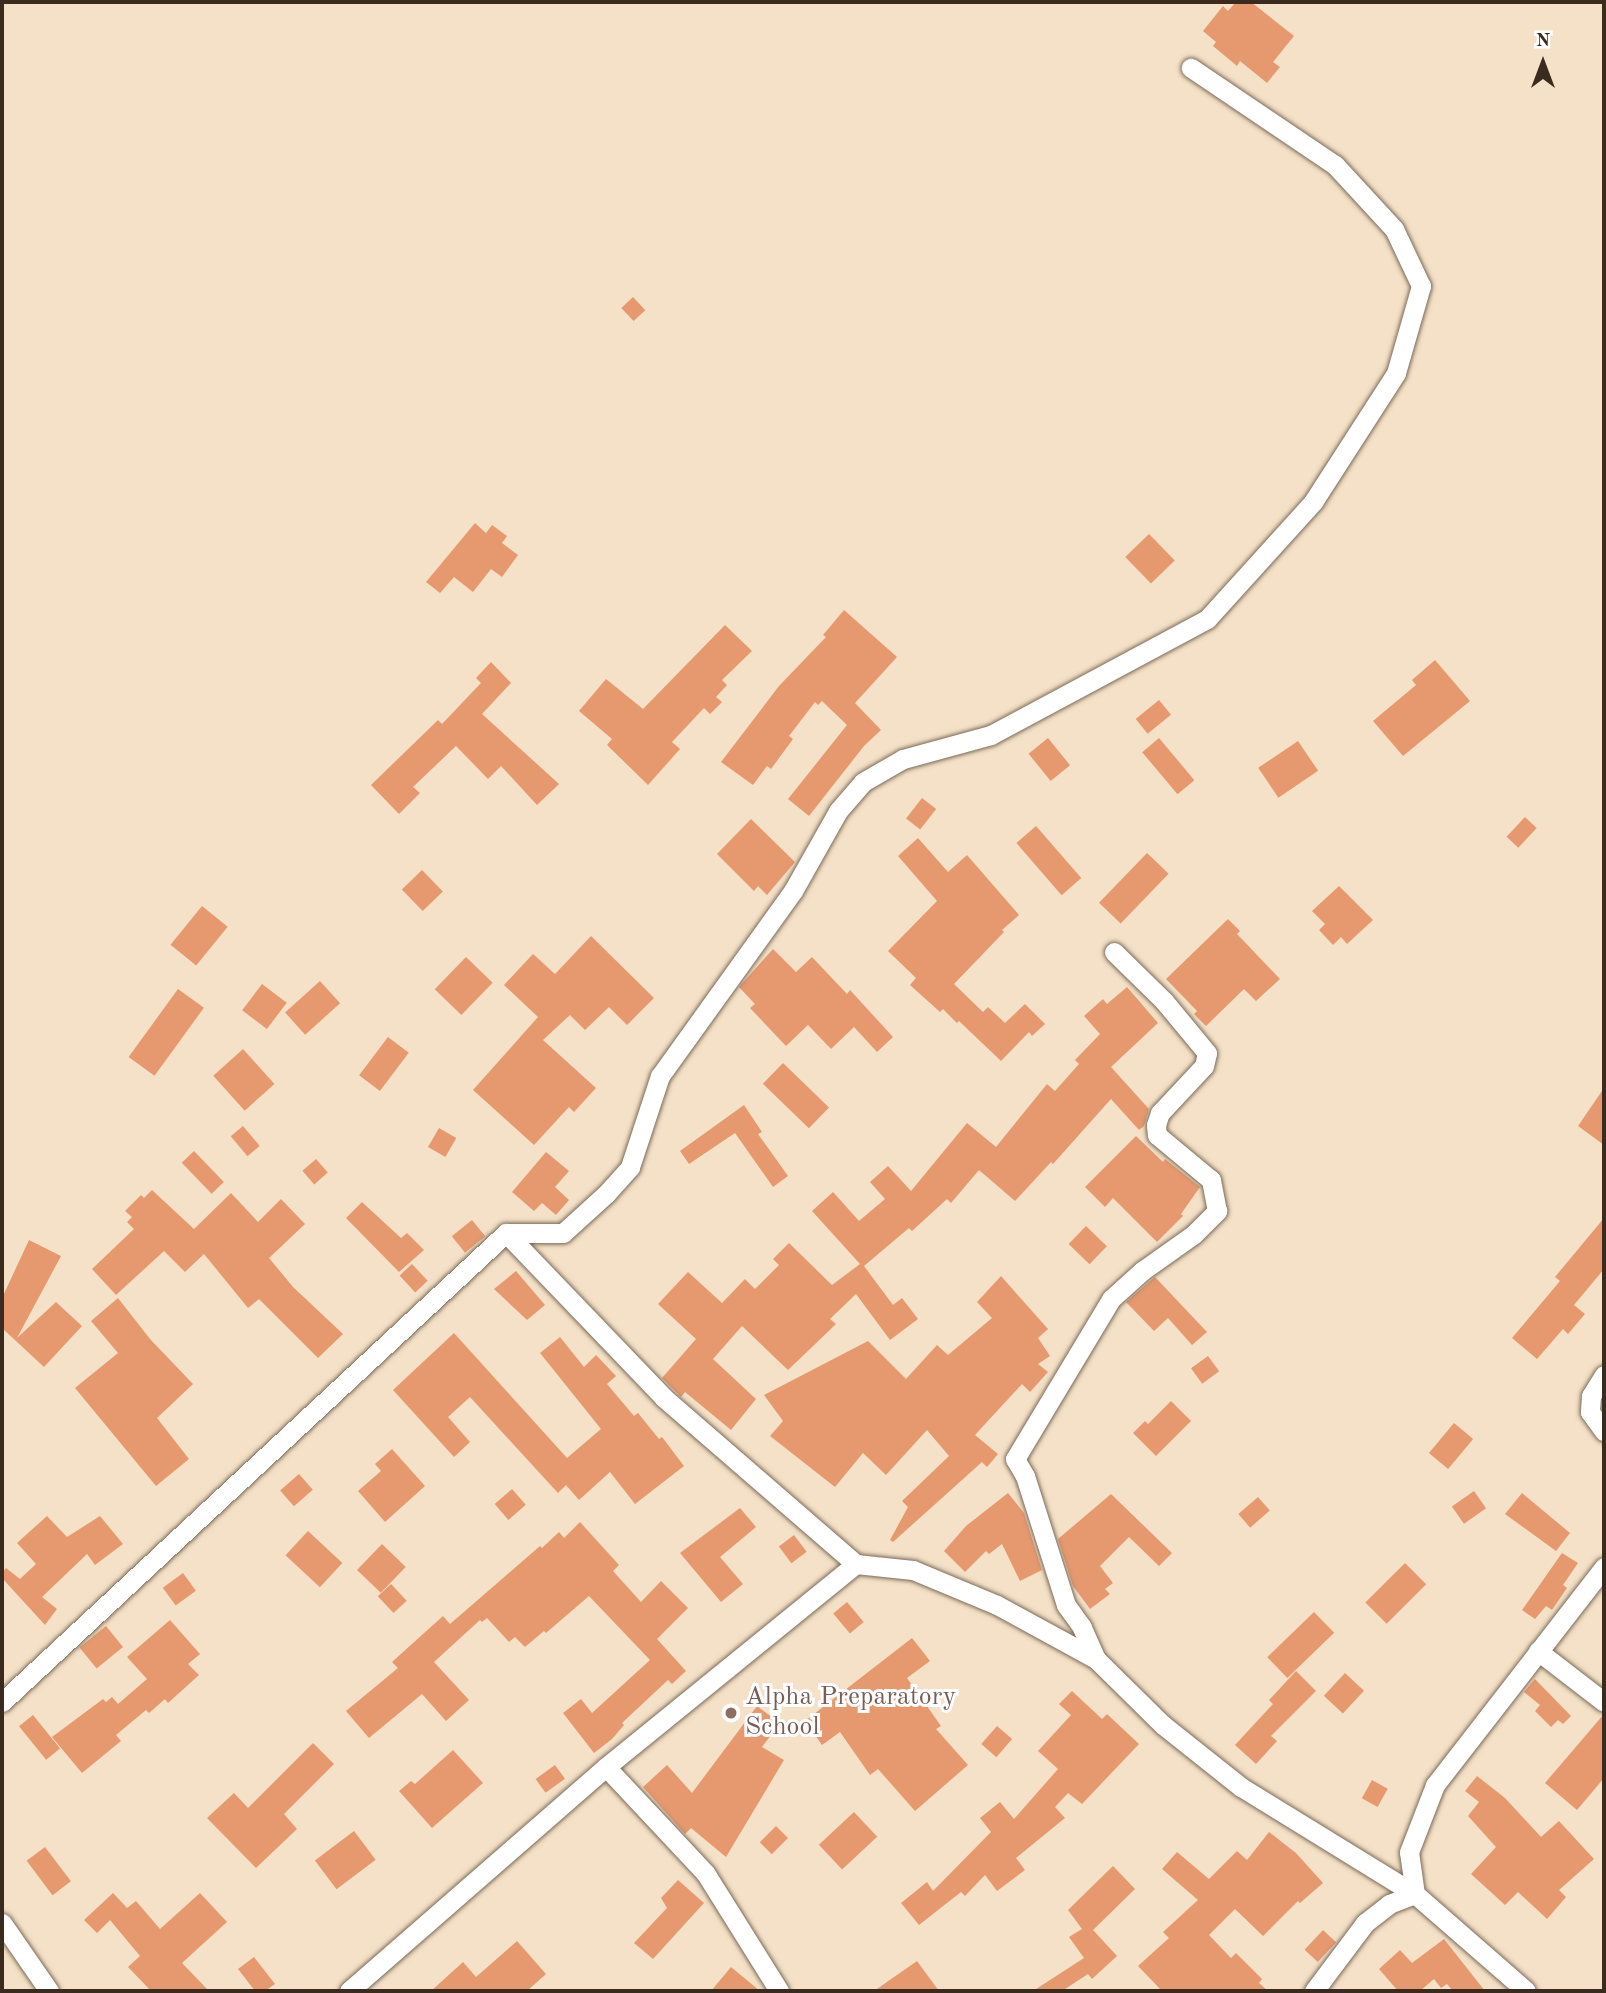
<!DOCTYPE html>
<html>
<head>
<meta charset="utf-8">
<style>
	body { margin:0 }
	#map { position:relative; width:1606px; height:1993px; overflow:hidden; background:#f4e1c7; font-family:"Old Standard TT",serif }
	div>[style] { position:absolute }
	.building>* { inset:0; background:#e6996f; transform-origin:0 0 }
	.roads { filter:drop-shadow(0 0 2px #7c6a59) drop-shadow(0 0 2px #7c6a59) }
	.street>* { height:19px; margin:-9.5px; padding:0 9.5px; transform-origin:9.5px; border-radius:9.5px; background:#fff }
	.dots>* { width:19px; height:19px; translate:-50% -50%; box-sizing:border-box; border:4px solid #fff; border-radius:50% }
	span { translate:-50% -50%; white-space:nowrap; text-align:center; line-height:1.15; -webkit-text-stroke:6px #fff; paint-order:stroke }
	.education-label { font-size:26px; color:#785e54 }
	.left { translate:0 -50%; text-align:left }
	.frame { position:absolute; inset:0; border:4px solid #3b2a1e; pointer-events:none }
	.north { position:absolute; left:1508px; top:28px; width:70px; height:70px; -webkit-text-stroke:5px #fff; paint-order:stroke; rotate:0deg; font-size:19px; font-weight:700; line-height:28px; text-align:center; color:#3b2a1e }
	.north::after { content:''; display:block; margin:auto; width:24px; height:32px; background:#3b2a1e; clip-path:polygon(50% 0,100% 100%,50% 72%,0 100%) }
</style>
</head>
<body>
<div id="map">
	<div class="building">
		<i style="clip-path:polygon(1236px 2px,1251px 2px,1294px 36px,1273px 62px,1280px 67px,1267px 83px,1240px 61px,1237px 66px,1213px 46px,1216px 42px,1203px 31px,1223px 6px,1228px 11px)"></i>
		<i style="left:633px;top:297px;width:18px;height:16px;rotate:47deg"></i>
		<i style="clip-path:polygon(475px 523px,486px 533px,492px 525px,507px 536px,502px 543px,518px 555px,502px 577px,491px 569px,473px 592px,454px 577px,440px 593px,426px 582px)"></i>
		<i style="left:1149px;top:534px;width:37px;height:33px;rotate:46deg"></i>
		<i style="clip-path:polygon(844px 610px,897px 657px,855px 703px,881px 730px,864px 746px,809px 816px,788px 799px,847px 725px,822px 701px,818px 705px,815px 702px,789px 736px,793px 739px,771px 769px,767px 766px,753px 785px,721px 762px,779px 686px,826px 637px,823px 635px)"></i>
		<i style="clip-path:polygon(725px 625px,752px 651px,722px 680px,727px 685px,716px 697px,722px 702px,710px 714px,704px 708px,672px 742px,680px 749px,648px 785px,607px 745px,612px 739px,579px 711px,606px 679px,643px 709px)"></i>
		<i style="clip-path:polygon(1435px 660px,1470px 701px,1403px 756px,1373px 721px,1416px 685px,1412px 680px)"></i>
		<i style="clip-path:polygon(491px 662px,511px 683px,482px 714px,559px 784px,537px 805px,501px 766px,488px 779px,456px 746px,413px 787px,420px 793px,399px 814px,371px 785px,438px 720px,442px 724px,481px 683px,476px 678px)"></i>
		<i style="left:1159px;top:700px;width:19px;height:30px;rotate:51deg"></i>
		<i style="left:1048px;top:738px;width:35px;height:25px;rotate:51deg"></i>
		<i style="left:1159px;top:738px;width:55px;height:22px;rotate:50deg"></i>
		<i style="left:1298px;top:741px;width:36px;height:48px;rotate:56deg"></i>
		<i style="left:922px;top:798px;width:18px;height:26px;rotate:38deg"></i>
		<i style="left:1525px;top:817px;width:16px;height:27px;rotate:43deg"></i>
		<i style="clip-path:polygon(751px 819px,795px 862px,767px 895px,758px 886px,754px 891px,717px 854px)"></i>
		<i style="left:1036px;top:826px;width:69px;height:26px;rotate:49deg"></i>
		<i style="clip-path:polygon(918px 838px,948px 872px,967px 855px,1019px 915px,1002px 930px,1004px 932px,954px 984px,983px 1012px,988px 1007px,1005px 1023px,1025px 1004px,1045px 1024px,1032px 1036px,1029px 1032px,1001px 1061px,959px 1021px,957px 1023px,943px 1009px,940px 1012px,910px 985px,916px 978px,888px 951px,937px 901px,898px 856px)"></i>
		<i style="left:1147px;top:853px;width:30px;height:69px;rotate:44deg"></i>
		<i style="left:422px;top:870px;width:30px;height:28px;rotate:46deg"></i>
		<i style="clip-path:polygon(1339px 886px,1373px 920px,1347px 944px,1341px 937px,1333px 945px,1319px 930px,1325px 924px,1312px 911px)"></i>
		<i style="left:202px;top:906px;width:33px;height:50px;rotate:39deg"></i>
		<i style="clip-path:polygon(1228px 919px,1240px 931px,1237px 934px,1280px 979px,1256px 1001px,1244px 989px,1206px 1026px,1194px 1014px,1197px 1011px,1166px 979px)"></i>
		<i style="clip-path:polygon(591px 936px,654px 998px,627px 1025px,609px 1007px,585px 1030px,570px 1015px,543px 1040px,596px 1088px,574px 1112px,569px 1107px,534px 1145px,473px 1090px,538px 1017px,504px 985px,533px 954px,555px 974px)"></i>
		<i style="clip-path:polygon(773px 949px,796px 972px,812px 957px,847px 994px,850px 990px,893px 1037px,877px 1052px,854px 1027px,831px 1049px,808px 1025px,786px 1046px,750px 1008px,755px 1004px,739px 987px)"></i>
		<i style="left:466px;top:957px;width:37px;height:45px;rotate:44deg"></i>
		<i style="left:320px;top:981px;width:30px;height:47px;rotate:48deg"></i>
		<i style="left:262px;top:984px;width:31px;height:33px;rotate:37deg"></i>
		<i style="clip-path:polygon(1127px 987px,1158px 1023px,1111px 1067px,1149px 1109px,1144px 1126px,1139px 1130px,1111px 1099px,1053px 1164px,1051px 1162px,1015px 1201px,979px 1170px,951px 1203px,947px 1199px,912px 1231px,909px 1228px,864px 1266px,893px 1305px,902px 1298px,918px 1319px,890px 1340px,856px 1294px,830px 1319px,836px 1324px,788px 1370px,742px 1326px,713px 1359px,756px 1399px,731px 1430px,685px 1392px,681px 1397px,662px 1378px,696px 1339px,658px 1304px,688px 1272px,722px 1303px,745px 1279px,755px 1289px,779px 1265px,773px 1259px,789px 1243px,832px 1285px,860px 1264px,812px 1211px,833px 1192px,859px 1221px,885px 1199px,870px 1182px,888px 1166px,911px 1191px,967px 1123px,996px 1147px,1047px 1084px,1055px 1091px,1079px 1064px,1075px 1060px,1100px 1034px,1084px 1016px,1103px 999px,1107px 1004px)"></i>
		<i style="left:178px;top:989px;width:32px;height:84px;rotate:36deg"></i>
		<i style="left:388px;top:1037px;width:26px;height:48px;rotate:37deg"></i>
		<i style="left:243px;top:1049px;width:47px;height:40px;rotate:48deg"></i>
		<i style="left:783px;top:1063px;width:64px;height:29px;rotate:44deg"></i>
		<i style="clip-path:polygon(1604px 1088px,1604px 1145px,1578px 1126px)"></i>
		<i style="clip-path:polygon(744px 1105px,762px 1132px,758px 1134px,788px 1176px,773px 1187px,735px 1133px,689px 1164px,680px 1151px)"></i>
		<i style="left:243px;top:1126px;width:26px;height:16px;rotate:50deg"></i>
		<i style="left:439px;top:1128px;width:20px;height:22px;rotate:30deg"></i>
		<i style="clip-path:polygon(1136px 1136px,1163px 1162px,1165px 1159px,1200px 1187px,1181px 1214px,1183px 1216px,1157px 1242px,1113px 1198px,1105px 1207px,1085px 1187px)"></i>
		<i style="left:194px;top:1151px;width:43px;height:17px;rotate:46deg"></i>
		<i style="clip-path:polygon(546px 1152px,569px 1171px,555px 1187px,569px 1200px,556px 1215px,542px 1203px,534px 1211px,512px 1192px)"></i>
		<i style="left:316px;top:1159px;width:18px;height:18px;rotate:49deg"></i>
		<i style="clip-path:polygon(152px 1190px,194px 1229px,231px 1193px,258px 1222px,281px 1199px,305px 1224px,269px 1258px,293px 1287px,343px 1334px,318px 1358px,259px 1299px,248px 1308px,204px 1254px,185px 1272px,164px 1251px,116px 1295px,92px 1269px,134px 1229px,127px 1222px,132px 1217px,125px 1211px,141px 1195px,144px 1198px)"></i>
		<i style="clip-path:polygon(362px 1202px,401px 1238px,407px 1233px,424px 1250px,399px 1272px,346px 1218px)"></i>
		<i style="clip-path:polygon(1604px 1218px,1604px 1269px,1574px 1305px,1585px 1314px,1568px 1334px,1563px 1329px,1537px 1359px,1512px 1338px,1560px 1281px,1555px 1277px)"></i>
		<i style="left:472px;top:1220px;width:21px;height:26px;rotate:51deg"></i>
		<i style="left:1086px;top:1226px;width:29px;height:25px;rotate:44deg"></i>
		<i style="clip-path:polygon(29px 1240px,61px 1256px,17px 1338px,56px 1302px,82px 1326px,44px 1367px,2px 1328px,2px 1298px)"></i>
		<i style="left:412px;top:1264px;width:23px;height:17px;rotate:47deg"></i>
		<i style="clip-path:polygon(516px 1271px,545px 1305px,527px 1320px,494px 1289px)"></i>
		<i style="clip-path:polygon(1001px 1276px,1048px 1329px,1038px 1338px,1050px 1356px,1038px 1364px,1048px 1372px,1030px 1392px,1022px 1384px,975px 1435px,998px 1454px,987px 1467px,982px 1462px,893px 1542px,890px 1540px,908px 1507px,902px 1501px,949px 1456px,927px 1430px,886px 1475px,863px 1453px,835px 1487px,770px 1436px,783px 1421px,764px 1395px,868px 1341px,906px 1379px,937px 1345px,948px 1355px,992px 1318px,977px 1302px)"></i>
		<i style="clip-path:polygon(1155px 1277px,1207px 1332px,1192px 1345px,1168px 1318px,1154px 1331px,1126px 1302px)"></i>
		<i style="clip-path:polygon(118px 1298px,150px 1339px,193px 1384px,157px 1418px,189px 1459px,156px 1486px,75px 1388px,118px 1353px,91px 1321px)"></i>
		<i style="clip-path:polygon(454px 1333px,567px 1458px,601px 1429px,540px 1353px,560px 1337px,584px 1367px,596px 1355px,616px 1376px,607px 1384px,634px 1416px,638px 1413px,659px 1439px,662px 1437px,684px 1466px,635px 1504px,610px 1472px,579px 1500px,566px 1485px,558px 1493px,470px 1397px,448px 1417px,470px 1442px,454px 1457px,393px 1390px)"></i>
		<i style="left:1208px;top:1356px;width:19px;height:21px;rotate:54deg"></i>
		<i style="clip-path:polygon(1171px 1401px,1191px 1421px,1156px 1456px,1133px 1433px,1145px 1421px,1148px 1424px)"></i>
		<i style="left:1454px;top:1423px;width:25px;height:39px;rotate:40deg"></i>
		<i style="clip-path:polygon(392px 1449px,425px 1486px,385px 1522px,358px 1491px,381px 1471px,375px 1464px)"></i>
		<i style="left:299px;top:1474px;width:21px;height:25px;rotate:49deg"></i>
		<i style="left:512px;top:1489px;width:21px;height:23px;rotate:49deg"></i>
		<i style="left:1474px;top:1491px;width:21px;height:27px;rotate:55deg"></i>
		<i style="clip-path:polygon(1008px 1493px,1024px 1513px,1042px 1570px,1020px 1581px,1002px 1544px,989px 1554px,986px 1551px,965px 1572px,944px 1551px,966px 1526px)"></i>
		<i style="clip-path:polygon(1522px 1493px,1570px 1533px,1556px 1551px,1505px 1514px)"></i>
		<i style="clip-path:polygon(1111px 1494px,1172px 1553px,1159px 1566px,1129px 1537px,1100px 1566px,1113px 1583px,1105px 1589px,1110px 1594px,1090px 1609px,1073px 1586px,1058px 1539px)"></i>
		<i style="left:1258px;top:1497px;width:18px;height:26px;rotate:49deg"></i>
		<i style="clip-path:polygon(740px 1508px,756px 1527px,720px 1557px,743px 1584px,721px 1602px,680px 1553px)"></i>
		<i style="clip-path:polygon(47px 1516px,67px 1537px,100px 1516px,123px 1544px,95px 1565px,87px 1554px,42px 1597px,57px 1609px,45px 1625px,2px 1578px,2px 1573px,6px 1568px,20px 1579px,36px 1564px,17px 1543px)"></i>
		<i style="clip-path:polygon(580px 1522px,619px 1565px,613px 1571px,641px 1602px,661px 1581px,688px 1608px,657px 1639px,686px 1671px,672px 1684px,668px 1680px,622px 1723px,624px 1725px,612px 1739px,594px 1753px,563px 1713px,581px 1699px,592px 1713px,650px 1660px,589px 1596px,546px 1633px,544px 1631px,525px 1647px,515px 1637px,509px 1642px,487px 1618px,482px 1622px,480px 1620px,434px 1662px,469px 1700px,446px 1721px,422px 1694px,369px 1738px,346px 1711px,398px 1668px,392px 1662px,443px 1616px,450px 1624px,540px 1546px,542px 1548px,559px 1532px,564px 1538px)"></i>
		<i style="left:308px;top:1531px;width:47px;height:33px;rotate:43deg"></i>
		<i style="left:794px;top:1535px;width:21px;height:19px;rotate:53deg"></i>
		<i style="left:382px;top:1544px;width:33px;height:36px;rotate:44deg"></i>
		<i style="clip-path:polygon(1562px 1553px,1578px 1563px,1563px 1585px,1567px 1588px,1552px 1610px,1546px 1606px,1535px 1619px,1522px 1610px)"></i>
		<i style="left:1405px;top:1563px;width:30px;height:56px;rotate:45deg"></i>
		<i style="left:183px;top:1573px;width:22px;height:25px;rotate:54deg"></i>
		<i style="left:391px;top:1584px;width:23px;height:18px;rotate:47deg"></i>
		<i style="left:847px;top:1602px;width:26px;height:18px;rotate:50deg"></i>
		<i style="left:1314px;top:1612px;width:29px;height:65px;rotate:46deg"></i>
		<i style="clip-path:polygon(170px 1620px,200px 1654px,188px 1664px,199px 1675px,168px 1703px,165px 1699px,149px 1713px,146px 1710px,116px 1735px,121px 1741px,82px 1773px,52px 1737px,103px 1699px,106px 1702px,112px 1697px,118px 1704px,147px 1679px,127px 1657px)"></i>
		<i style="left:106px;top:1626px;width:27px;height:34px;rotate:51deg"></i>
		<i style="clip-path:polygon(912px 1638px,930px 1661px,907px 1678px,941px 1726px,936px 1729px,968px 1765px,915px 1811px,878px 1769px,870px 1775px,840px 1732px,822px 1745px,805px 1721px)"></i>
		<i style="clip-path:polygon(1296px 1671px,1316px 1691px,1271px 1736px,1277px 1741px,1256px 1764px,1235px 1745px,1273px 1704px,1269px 1700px)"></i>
		<i style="left:1345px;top:1673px;width:26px;height:31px;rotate:43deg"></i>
		<i style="clip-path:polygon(1535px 1679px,1571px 1716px,1563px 1724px,1558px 1720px,1551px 1727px,1535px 1711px,1540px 1705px,1524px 1692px)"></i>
		<i style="clip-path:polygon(1072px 1691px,1102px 1719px,1107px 1714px,1139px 1744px,1082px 1804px,1068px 1793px,1055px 1807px,1065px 1818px,1016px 1858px,1025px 1870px,997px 1891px,985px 1875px,965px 1896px,961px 1892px,919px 1925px,901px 1903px,927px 1882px,933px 1891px,991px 1832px,980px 1818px,1000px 1802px,1014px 1819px,1058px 1769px,1038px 1751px,1071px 1715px,1059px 1704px)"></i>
		<i style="clip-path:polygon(757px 1706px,780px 1723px,762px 1747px,784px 1760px,726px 1857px,691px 1828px,685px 1834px,643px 1787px,667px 1765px,692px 1793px)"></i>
		<i style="clip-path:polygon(1604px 1714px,1604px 1778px,1577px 1810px,1545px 1783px)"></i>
		<i style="left:33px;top:1715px;width:43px;height:18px;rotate:51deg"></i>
		<i style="left:997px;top:1726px;width:20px;height:24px;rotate:41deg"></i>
		<i style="clip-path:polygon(313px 1743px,334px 1764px,284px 1814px,297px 1829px,256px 1868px,207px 1818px,234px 1793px,248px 1808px)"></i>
		<i style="clip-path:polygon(453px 1750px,483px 1783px,432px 1828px,399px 1791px,411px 1781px,415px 1784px)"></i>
		<i style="left:555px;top:1765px;width:17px;height:24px;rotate:54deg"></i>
		<i style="clip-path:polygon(1477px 1776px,1505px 1798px,1541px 1837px,1559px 1821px,1594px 1859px,1559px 1890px,1566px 1897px,1547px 1919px,1518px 1892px,1505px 1905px,1471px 1874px,1496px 1847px,1468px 1816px,1479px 1802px,1465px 1791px)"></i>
		<i style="left:1372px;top:1780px;width:18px;height:21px;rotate:29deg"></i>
		<i style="left:854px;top:1812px;width:34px;height:48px;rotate:47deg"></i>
		<i style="left:776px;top:1826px;width:17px;height:23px;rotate:45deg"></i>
		<i style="left:354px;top:1831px;width:36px;height:49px;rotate:53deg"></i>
		<i style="clip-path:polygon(1269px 1832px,1296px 1853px,1323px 1883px,1300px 1903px,1298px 1901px,1263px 1936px,1235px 1909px,1209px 1935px,1231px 1958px,1236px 1953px,1262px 1979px,1259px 1983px,1268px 1991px,1162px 1991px,1138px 1966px,1169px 1938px,1163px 1932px,1198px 1900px,1162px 1869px,1177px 1852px,1209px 1879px,1237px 1851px,1247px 1860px)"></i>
		<i style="left:45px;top:1847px;width:43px;height:23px;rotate:53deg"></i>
		<i style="clip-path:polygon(1113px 1866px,1135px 1889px,1093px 1930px,1117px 1956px,1092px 1979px,1088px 1974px,1062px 1991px,1033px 1991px,1084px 1958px,1069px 1937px,1082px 1929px,1068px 1910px)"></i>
		<i style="clip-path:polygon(678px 1880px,704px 1903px,653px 1959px,634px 1943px,667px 1908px,661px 1898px)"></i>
		<i style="clip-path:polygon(113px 1893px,127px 1908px,136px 1901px,160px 1929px,200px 1893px,227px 1922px,182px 1963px,209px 1991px,151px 1991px,128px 1967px,140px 1956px,110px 1920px,97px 1933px,84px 1920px)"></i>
		<i style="left:1323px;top:1930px;width:18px;height:27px;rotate:43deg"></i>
		<i style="clip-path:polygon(1444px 1939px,1485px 1991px,1453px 1991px,1447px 1984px,1441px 1988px,1434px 1979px,1420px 1991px,1398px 1991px,1379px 1969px,1400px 1950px,1412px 1963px)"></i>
		<i style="clip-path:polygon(517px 1941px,546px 1974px,527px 1991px,431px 1991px,463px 1962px,476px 1977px)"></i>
		<i style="clip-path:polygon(254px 1957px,275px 1984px,265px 1991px,255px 1991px,238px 1969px)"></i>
		<i style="clip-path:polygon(917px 1961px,939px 1991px,874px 1991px)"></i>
		<i style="clip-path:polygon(731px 1967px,760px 1991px,711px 1991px)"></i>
	</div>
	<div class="roads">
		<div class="street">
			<i style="left:506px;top:1233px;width:57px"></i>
			<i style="left:563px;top:1233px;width:58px;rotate:-42.2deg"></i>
			<i style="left:606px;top:1194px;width:36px;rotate:-48deg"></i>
			<i style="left:630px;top:1167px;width:96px;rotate:-71.8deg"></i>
			<i style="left:660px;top:1076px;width:228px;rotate:-54.3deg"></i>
			<i style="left:793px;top:891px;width:92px;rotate:-60.6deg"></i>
			<i style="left:838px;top:811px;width:38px;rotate:-49deg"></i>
			<i style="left:863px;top:782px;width:46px;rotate:-29.9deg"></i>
			<i style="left:903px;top:759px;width:91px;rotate:-15.3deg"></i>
			<i style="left:991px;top:735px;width:245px;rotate:-28.2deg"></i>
			<i style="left:1207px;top:619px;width:158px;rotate:-47.8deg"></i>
			<i style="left:1313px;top:502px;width:153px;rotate:-57.2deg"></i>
			<i style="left:1396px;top:373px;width:91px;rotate:-74deg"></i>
			<i style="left:1421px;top:286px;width:63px;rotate:-115.3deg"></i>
			<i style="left:1394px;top:229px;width:87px;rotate:-132.7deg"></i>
			<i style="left:1335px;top:165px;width:174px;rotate:-146deg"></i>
			<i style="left:1604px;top:1375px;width:25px;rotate:122deg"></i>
			<i style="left:1591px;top:1396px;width:16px;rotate:94deg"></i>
			<i style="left:1590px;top:1412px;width:24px;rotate:54deg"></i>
			<i style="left:1538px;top:1651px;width:83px;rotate:37.7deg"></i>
			<i style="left:1096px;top:1659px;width:35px;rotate:-114deg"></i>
			<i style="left:1082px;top:1627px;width:27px;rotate:-126deg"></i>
			<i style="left:1066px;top:1605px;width:135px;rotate:-107.6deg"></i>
			<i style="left:1025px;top:1476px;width:20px;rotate:-120deg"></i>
			<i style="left:1015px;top:1459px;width:187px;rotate:-59deg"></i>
			<i style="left:1111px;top:1299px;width:42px;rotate:-42.1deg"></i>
			<i style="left:1142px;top:1271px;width:64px;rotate:-35.4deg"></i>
			<i style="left:1194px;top:1234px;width:33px;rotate:-45deg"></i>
			<i style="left:1217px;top:1211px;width:32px;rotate:-101deg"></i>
			<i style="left:1211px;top:1180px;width:70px;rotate:-140.2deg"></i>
			<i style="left:1157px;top:1135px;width:10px;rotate:-96deg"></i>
			<i style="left:1156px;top:1125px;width:13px;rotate:-72deg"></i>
			<i style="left:1160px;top:1113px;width:64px;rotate:-46.9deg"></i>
			<i style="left:1204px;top:1066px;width:13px;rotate:-77deg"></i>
			<i style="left:1207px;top:1053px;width:67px;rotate:-129.6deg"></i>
			<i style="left:1164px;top:1001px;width:70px;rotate:-135.6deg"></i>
			<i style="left:2px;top:1702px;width:688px;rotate:-42.94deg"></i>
			<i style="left:506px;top:1233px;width:227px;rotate:46.2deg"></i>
			<i style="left:663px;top:1397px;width:255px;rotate:40.9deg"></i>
			<i style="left:856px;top:1564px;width:57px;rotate:6deg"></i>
			<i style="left:913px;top:1570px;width:91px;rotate:22.6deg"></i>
			<i style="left:997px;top:1605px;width:113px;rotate:28.6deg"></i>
			<i style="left:1096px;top:1659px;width:94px;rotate:44.6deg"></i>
			<i style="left:1163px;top:1725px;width:100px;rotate:38.5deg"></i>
			<i style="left:1241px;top:1787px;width:204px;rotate:31.6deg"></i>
			<i style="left:1415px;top:1894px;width:147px;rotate:41.1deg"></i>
			<i style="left:606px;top:1767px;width:146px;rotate:46.9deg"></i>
			<i style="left:706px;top:1874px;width:138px;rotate:58deg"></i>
			<i style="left:1415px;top:1894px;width:42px;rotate:-98.1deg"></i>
			<i style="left:1409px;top:1852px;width:72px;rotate:-68.8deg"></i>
			<i style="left:1435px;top:1785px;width:276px;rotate:-52.2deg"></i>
			<i style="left:2px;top:1923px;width:83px;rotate:55.3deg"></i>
			<i style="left:349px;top:1991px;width:341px;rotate:-41.1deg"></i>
			<i style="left:606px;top:1767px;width:322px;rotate:-39.1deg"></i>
			<i style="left:1314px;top:1991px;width:85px;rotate:-53.1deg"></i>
			<i style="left:1365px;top:1923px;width:31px;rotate:-38deg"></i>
			<i style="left:1389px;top:1904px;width:28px;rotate:-21deg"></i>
		</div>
	</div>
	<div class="dots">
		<i style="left:731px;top:1713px;background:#8d6e63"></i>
	</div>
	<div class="education-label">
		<span class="left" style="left:745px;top:1713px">Alpha Preparatory<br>School</span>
	</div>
	<div class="frame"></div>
	<div class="north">N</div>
</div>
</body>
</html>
